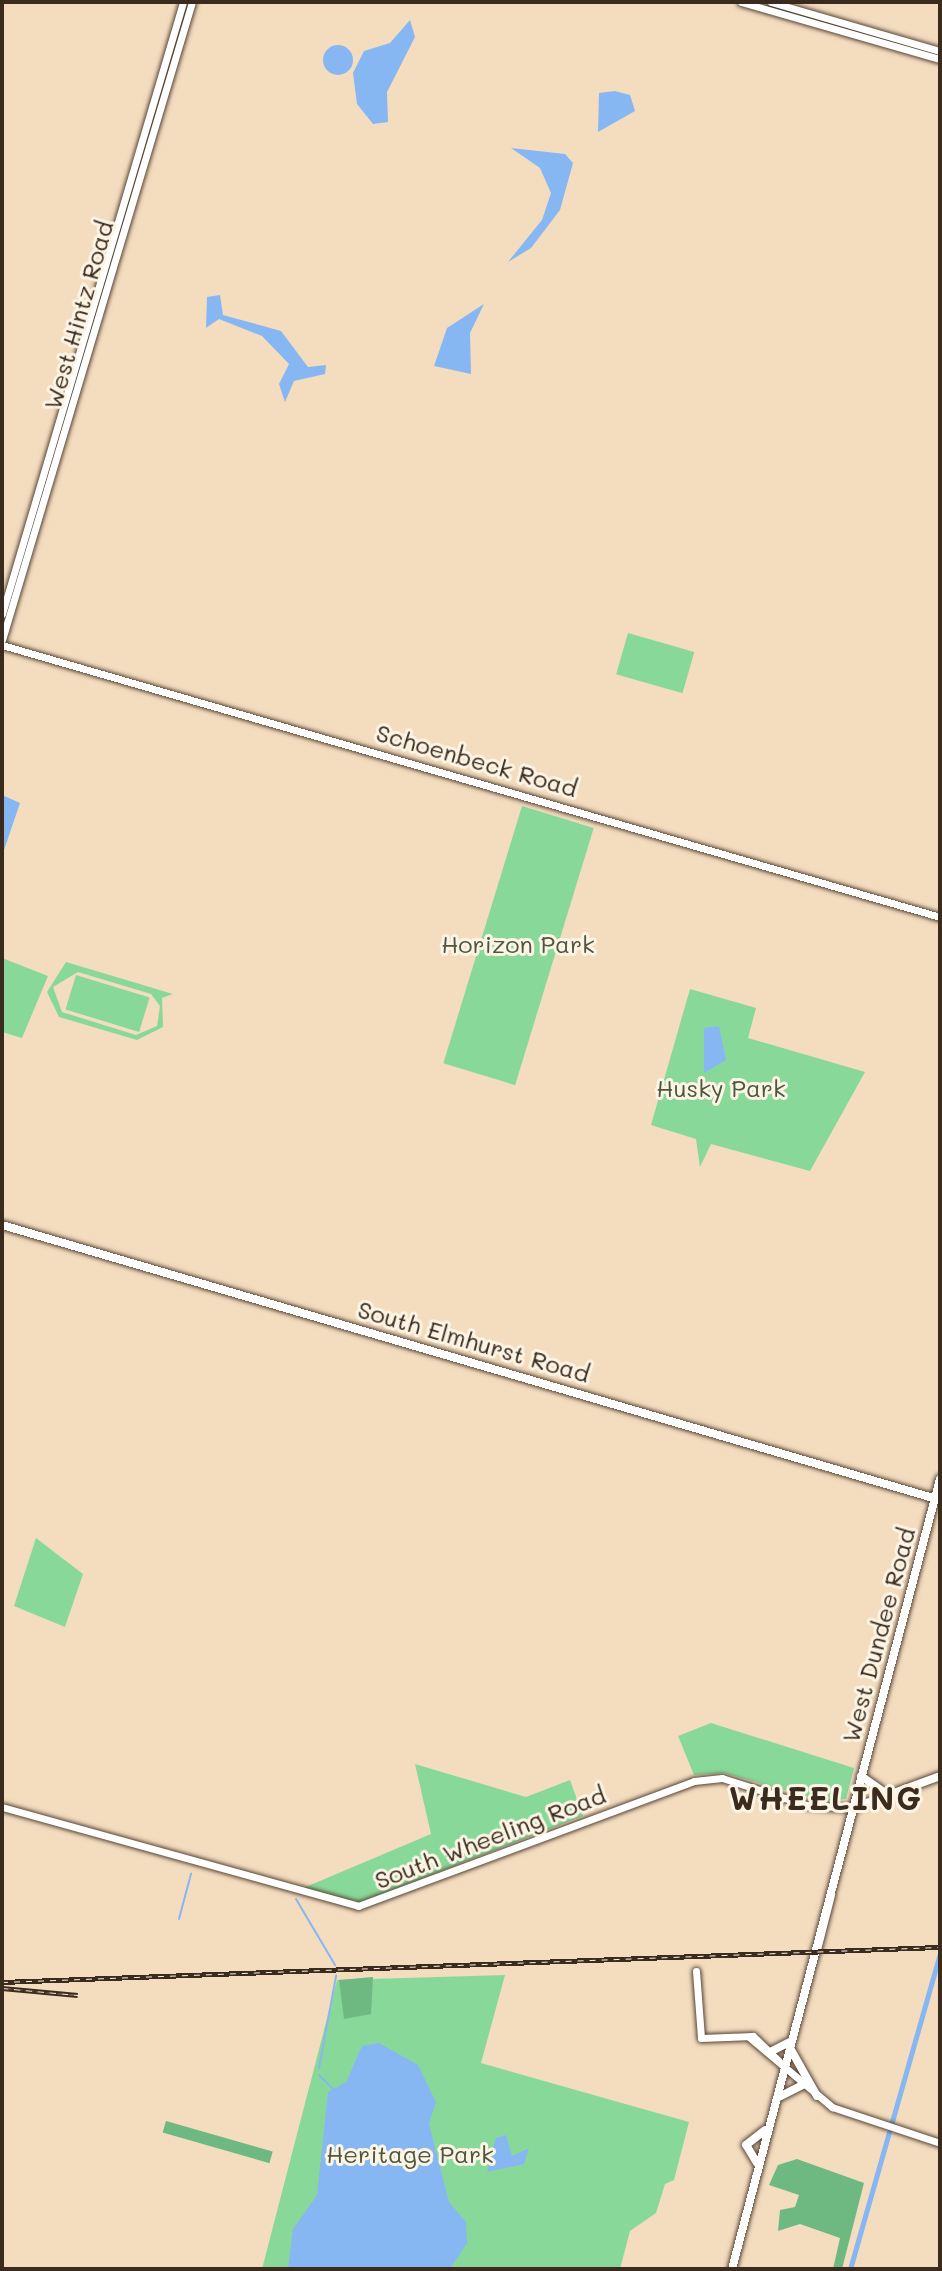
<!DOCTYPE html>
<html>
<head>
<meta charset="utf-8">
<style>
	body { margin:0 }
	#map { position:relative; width:942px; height:2271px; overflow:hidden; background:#f4dcbf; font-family:Mali,sans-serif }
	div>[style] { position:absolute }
	.green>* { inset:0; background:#88d999; transform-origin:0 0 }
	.forest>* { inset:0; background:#6eb981; transform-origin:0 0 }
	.water>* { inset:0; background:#86b7f2 }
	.round { border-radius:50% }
	.stream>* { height:2px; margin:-1px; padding:0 1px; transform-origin:1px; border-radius:1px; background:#86b7f2 }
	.canal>* { height:5px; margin:-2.5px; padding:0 2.5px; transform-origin:2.5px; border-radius:2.5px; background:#86b7f2 }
	.roads { filter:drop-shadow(0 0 2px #574536) drop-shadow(0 0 2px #574536) }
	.secondary>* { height:7px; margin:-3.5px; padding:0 3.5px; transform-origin:3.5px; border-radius:3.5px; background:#fff }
	.primary>* { height:8px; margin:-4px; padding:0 4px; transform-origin:4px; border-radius:4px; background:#fff }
	.rail>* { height:5px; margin-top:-2.5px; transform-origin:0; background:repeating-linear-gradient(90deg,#fcf5e5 0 6px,#3b2a1e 0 12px); box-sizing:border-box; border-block:2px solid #3b2a1e }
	span { translate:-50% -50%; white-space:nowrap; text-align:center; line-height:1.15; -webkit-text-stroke:6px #fcf5e5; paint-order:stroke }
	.street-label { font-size:24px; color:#3b2a1e }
	.park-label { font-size:24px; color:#4e563d }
	.district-label { font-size:32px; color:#3b2a1e; font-weight:700; letter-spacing:2px }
	.frame { position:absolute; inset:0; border:4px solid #3b2a1e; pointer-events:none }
</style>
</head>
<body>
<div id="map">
	<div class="green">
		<i style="left:628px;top:633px;width:69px;height:43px;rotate:16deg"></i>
		<i style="left:522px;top:806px;width:75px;height:269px;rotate:17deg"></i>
		<i style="clip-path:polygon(2px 958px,48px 976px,22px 1038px,2px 1032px)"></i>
		<i style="clip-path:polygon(evenodd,66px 962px,173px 994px,162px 998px,163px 1027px,137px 1040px,59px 1017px,47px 992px,66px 962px,78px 972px,151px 994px,160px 1006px,157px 1026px,136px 1035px,62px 1012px,53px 987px,78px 972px)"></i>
		<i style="left:76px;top:975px;width:77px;height:36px;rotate:17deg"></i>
		<i style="clip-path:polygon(690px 989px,756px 1008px,748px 1038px,865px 1072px,810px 1171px,711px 1144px,700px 1167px,696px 1139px,651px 1125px)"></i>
		<i style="clip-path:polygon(36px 1538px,83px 1574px,65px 1627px,14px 1606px)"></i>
		<i style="clip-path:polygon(711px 1723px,854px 1768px,846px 1799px,823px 1801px,724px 1773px,694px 1775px,678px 1736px)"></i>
		<i style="clip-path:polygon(415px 1764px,526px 1797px,570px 1780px,583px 1816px,361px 1902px,301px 1889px,431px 1834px)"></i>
		<i style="clip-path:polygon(505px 1975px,481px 2063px,689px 2122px,674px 2180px,665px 2184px,656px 2213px,630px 2231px,620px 2269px,262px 2269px,337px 1980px)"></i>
	</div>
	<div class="forest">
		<i style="clip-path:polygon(373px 1977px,371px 2014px,344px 2019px,339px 1980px)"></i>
		<i style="left:166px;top:2121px;width:111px;height:12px;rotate:16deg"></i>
		<i style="clip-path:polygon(797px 2159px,864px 2183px,842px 2269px,833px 2269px,840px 2238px,800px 2224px,778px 2231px,780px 2210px,795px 2207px,799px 2195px,769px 2185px,778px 2165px)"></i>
	</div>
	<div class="water">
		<i style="clip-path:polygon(410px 20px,415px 37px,387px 92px,388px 122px,373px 124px,357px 104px,353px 73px,364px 51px,390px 43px)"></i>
		<i class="round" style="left:323px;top:45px;width:30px;height:30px"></i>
		<i style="clip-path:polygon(615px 91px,630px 95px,635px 111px,598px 132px,599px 93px)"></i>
		<i style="clip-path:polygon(511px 148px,565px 154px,573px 163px,560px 210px,531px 248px,508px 262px,542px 220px,551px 193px,540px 168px)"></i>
		<i style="clip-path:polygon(220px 295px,223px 315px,281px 331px,308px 367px,326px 365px,325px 374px,294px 381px,285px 402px,279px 384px,289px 364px,262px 336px,219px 319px,206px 328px,207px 297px)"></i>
		<i style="clip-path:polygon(484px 304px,470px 333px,471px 374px,434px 366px,447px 328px)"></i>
		<i style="clip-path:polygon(2px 795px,20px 803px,2px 856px)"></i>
		<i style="clip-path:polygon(719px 1026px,726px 1060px,704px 1073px,704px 1028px)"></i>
		<i style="clip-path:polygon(379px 2043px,418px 2065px,436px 2102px,429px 2124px,449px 2202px,466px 2222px,467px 2243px,450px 2269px,288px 2269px,293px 2229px,317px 2195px,328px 2092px,346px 2082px,362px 2046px)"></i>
		<i style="clip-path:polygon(506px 2135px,512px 2156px,529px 2148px,524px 2164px,487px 2172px,496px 2138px)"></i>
	</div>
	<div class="stream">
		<i style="left:296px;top:1899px;width:77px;rotate:59.4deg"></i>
		<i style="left:179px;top:1919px;width:47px;rotate:-75.1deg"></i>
		<i style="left:319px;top:2068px;width:94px;rotate:-79.5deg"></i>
		<i style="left:319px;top:2075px;width:21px;rotate:45deg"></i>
	</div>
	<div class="canal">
		<i style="left:850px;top:2269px;width:329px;rotate:-74.1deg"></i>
	</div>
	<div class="roads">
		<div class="secondary">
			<i style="left:741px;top:2px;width:207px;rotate:16deg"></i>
			<i style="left:771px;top:2px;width:176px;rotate:16.2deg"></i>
			<i style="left:2px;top:614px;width:638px;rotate:-73.52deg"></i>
			<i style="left:2px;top:640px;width:666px;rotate:-73.42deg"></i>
			<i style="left:2px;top:645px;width:977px;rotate:16.17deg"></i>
			<i style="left:2px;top:1807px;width:370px;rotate:15.5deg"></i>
			<i style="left:358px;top:1906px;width:358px;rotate:-20.4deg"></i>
			<i style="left:694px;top:1781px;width:28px;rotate:-6deg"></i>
			<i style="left:722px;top:1778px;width:88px;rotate:17.8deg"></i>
			<i style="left:806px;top:1805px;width:47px;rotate:3.7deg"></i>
			<i style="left:696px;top:1971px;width:67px;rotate:85.7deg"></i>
			<i style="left:701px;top:2038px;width:52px;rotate:-2.2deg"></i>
			<i style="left:753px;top:2036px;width:36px;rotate:44deg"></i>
			<i style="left:749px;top:2037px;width:109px;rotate:40.1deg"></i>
			<i style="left:832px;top:2107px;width:114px;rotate:18.4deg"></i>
		</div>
		<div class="primary">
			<i style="left:2px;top:1225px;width:977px;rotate:16.34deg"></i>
			<i style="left:861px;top:1776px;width:33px;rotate:35deg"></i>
			<i style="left:853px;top:1808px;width:93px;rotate:-20.2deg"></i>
			<i style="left:817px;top:1950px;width:57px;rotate:-75.7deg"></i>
			<i style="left:790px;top:2048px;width:55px;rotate:60.6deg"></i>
			<i style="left:772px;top:2051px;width:22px;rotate:-27deg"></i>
			<i style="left:777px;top:2098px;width:30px;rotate:-27deg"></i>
			<i style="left:757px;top:2163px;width:21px;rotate:-121deg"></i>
			<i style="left:746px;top:2145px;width:24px;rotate:-38deg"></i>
			<i style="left:732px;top:2269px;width:817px;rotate:-75.25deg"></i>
		</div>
	</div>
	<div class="rail">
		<i style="left:2px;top:1982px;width:939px;rotate:-2.14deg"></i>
		<i style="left:2px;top:1988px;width:76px;rotate:5.3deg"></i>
	</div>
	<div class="street-label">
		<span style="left:78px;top:315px;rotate:-74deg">West Hintz Road</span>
		<span style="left:477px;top:760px;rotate:16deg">Schoenbeck Road</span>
		<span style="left:474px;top:1341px;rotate:16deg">South Elmhurst Road</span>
		<span style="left:878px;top:1635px;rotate:-75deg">West Dundee Road</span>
		<span style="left:490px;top:1837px;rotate:-21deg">South Wheeling Road</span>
	</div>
	<div class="park-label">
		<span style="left:518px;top:944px">Horizon Park</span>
		<span style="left:721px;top:1088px">Husky Park</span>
		<span style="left:410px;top:2154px">Heritage Park</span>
	</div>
	<div class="district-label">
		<span style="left:826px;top:1797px">WHEELING</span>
	</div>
	<div class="frame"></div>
</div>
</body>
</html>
